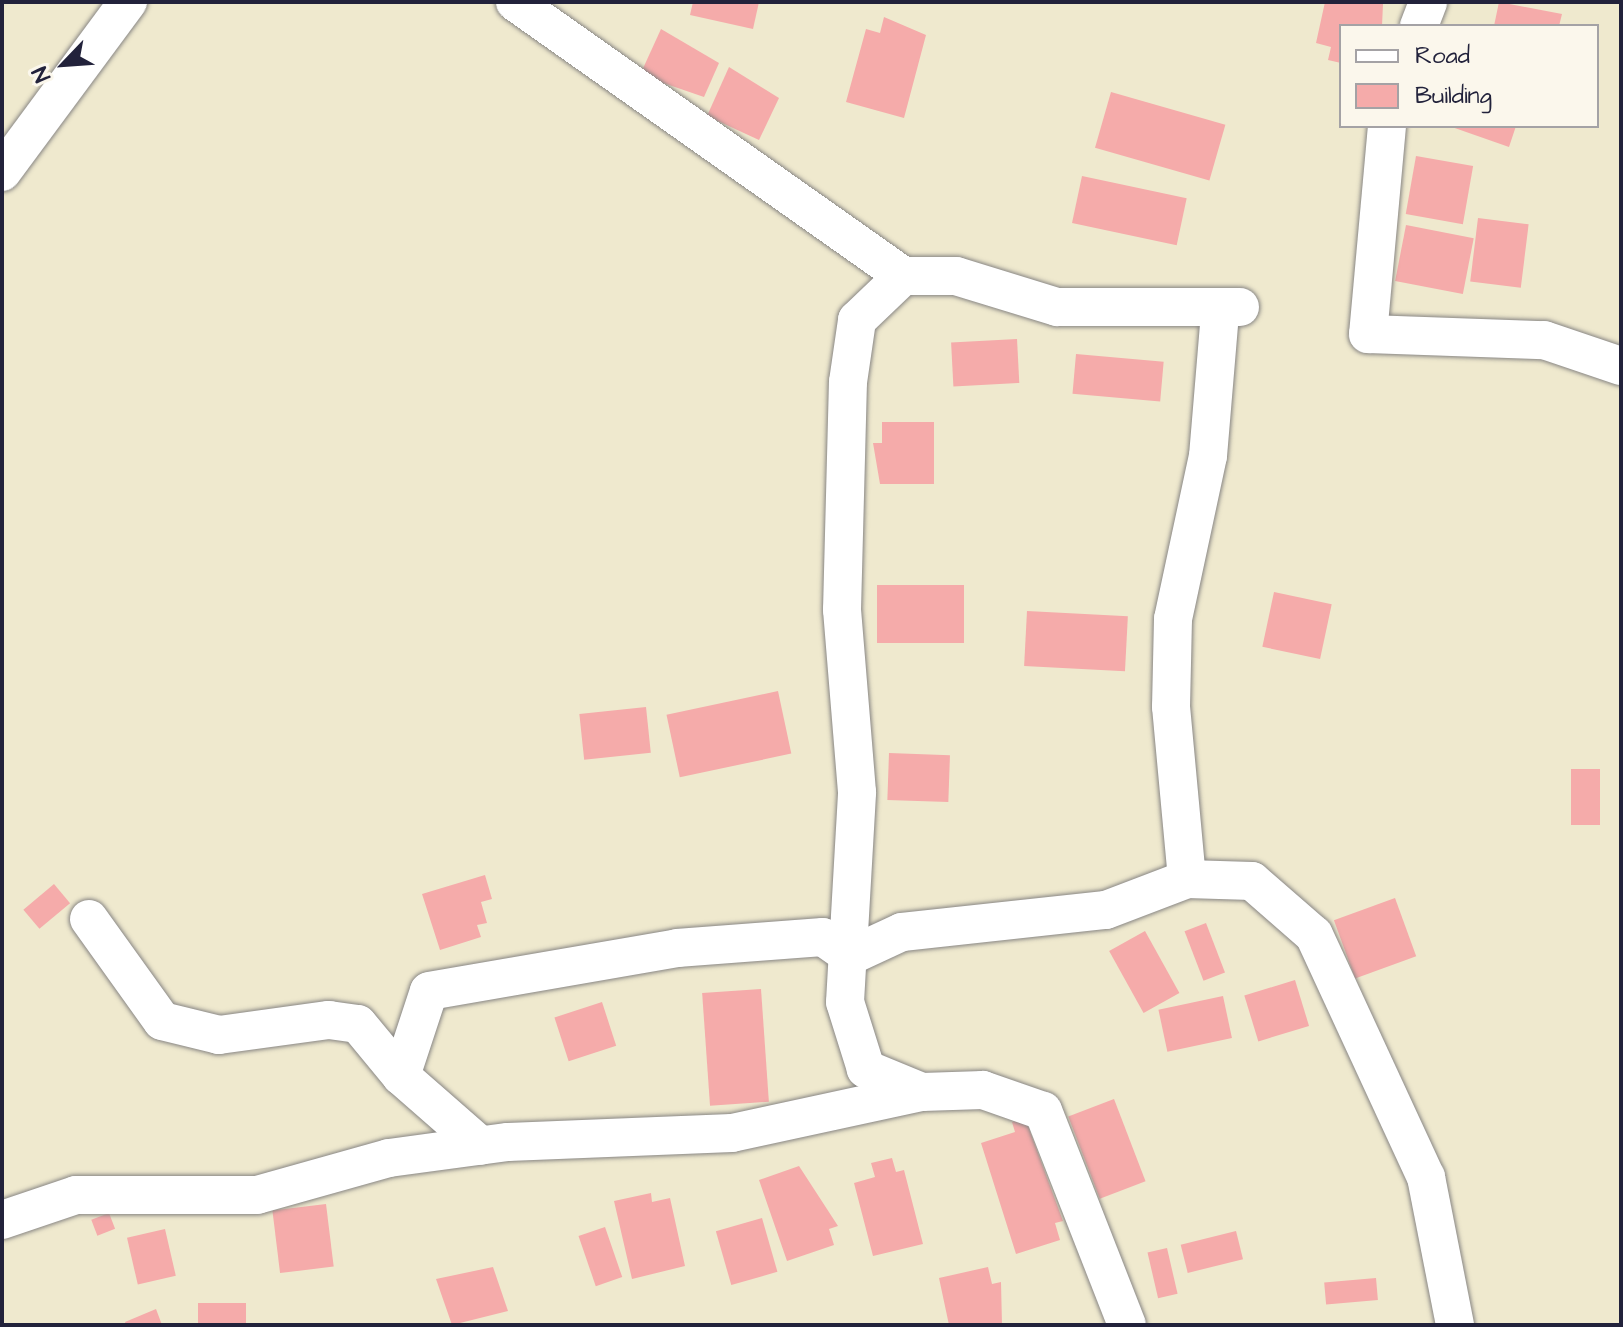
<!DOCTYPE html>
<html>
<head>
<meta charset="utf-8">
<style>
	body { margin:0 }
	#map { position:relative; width:1623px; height:1327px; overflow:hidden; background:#efe9ce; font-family:"Architects Daughter",sans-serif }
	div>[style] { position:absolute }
	.building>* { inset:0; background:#f5abaa; transform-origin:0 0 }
	.roads { filter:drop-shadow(0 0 2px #888684) drop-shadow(0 0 2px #888684) }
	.minor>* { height:38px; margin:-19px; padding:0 19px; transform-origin:19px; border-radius:19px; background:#fff }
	span { translate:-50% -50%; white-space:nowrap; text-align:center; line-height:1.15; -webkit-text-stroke:8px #fbf7ec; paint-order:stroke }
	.frame { position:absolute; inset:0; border:4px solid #22223b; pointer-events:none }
	.legend { position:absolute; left:1339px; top:24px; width:260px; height:104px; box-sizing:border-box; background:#fbf7ec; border:2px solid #a4a2a5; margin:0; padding:10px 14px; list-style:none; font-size:24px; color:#22223b }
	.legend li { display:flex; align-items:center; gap:16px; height:40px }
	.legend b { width:40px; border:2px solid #a4a2a5 }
	.north { position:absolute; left:24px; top:24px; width:80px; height:80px; -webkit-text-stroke:6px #fbf7ec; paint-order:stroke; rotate:245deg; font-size:22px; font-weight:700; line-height:32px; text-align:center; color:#22223b }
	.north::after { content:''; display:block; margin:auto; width:28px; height:36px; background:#22223b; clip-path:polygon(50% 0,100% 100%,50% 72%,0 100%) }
</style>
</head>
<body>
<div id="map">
	<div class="building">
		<i style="clip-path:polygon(693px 2px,759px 2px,753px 29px,690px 15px)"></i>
		<i style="clip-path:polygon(1325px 2px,1383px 4px,1382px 26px,1341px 26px,1341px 63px,1328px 60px,1331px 47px,1316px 43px)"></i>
		<i style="clip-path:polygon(1499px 2px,1562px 14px,1559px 26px,1494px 26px)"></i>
		<i style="clip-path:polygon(884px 17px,926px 35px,904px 118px,846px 102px,866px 29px,880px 33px)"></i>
		<i style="clip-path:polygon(661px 29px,719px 63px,704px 97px,640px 75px)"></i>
		<i style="clip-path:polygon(729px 67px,779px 98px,759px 140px,707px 116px)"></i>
		<i style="left:1111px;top:92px;width:119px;height:58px;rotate:16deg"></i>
		<i style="clip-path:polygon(1449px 126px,1516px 126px,1509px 147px)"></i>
		<i style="left:1416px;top:156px;width:58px;height:59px;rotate:10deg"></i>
		<i style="left:1082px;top:176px;width:107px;height:48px;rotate:12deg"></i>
		<i style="left:1478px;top:218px;width:51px;height:64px;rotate:7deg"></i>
		<i style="left:1406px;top:225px;width:69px;height:57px;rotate:11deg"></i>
		<i style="left:1017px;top:339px;width:44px;height:66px;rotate:87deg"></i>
		<i style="left:1076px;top:354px;width:88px;height:40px;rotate:5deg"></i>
		<i style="clip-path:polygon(882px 422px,934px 422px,934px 484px,880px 484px,873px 443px,882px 443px)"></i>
		<i style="left:877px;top:585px;width:87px;height:58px"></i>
		<i style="left:1274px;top:592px;width:59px;height:56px;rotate:12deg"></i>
		<i style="left:1027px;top:611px;width:101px;height:55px;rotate:3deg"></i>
		<i style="left:778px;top:691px;width:64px;height:114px;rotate:78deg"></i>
		<i style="left:646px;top:707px;width:46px;height:67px;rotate:84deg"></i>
		<i style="left:889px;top:753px;width:61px;height:47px;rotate:2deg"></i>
		<i style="left:1600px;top:769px;width:56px;height:29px;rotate:90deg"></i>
		<i style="clip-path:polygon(485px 875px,492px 899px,481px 902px,487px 923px,477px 925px,481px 937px,440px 950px,422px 894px)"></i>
		<i style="left:54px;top:884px;width:25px;height:40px;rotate:50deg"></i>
		<i style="left:1395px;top:898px;width:62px;height:65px;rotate:70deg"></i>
		<i style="left:1206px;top:923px;width:53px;height:23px;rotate:69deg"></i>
		<i style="left:1145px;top:931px;width:71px;height:41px;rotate:61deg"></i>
		<i style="left:1295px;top:980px;width:48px;height:53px;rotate:73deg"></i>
		<i style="left:761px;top:989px;width:113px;height:59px;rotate:86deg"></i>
		<i style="left:1223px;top:996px;width:43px;height:66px;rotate:78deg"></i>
		<i style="left:602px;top:1002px;width:46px;height:50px;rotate:72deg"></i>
		<i style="left:1114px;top:1099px;width:88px;height:49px;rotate:69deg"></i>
		<i style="clip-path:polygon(1025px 1118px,1063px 1221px,1055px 1223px,1060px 1240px,1016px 1254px,981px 1143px,1015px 1132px,1012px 1122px)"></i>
		<i style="clip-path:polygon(892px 1158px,896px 1172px,904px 1170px,923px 1244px,873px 1256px,854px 1183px,875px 1177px,871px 1163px)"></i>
		<i style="clip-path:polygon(799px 1166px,838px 1226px,829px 1229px,834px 1245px,787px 1261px,759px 1180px)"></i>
		<i style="clip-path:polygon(651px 1193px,652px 1202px,670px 1198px,685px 1266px,632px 1279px,614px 1201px)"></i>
		<i style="left:326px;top:1204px;width:63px;height:54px;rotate:83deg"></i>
		<i style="left:109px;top:1213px;width:17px;height:19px;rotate:69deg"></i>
		<i style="left:762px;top:1218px;width:56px;height:48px;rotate:74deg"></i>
		<i style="left:605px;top:1227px;width:53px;height:28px;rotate:71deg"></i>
		<i style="left:165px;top:1229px;width:48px;height:39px;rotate:77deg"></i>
		<i style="left:1236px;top:1231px;width:29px;height:57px;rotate:76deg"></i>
		<i style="left:1167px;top:1248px;width:47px;height:20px;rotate:77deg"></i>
		<i style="clip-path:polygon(493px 1267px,508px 1311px,452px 1325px,436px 1279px)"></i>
		<i style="clip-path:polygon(988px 1267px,992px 1284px,1001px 1282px,1002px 1325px,949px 1325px,939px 1278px)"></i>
		<i style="left:1376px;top:1278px;width:22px;height:52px;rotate:85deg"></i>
		<i style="left:198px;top:1303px;width:48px;height:22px"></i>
		<i style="clip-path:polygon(156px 1309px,162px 1325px,126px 1325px,125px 1322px)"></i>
	</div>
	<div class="roads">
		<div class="minor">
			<i style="left:515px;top:2px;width:475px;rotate:35.2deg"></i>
			<i style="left:1419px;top:26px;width:26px;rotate:-69deg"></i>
			<i style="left:1387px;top:126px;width:209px;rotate:95.2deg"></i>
			<i style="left:1368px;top:334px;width:176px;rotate:2deg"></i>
			<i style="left:1544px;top:340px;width:81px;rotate:18.7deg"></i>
			<i style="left:2px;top:172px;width:212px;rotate:-53.5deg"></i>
			<i style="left:1187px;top:879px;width:65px;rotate:1.8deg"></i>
			<i style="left:1252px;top:881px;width:82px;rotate:41.1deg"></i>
			<i style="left:1314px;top:935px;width:267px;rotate:65.2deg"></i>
			<i style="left:1426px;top:1177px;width:151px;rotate:78.9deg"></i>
			<i style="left:89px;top:919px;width:125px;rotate:54.4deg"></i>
			<i style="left:162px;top:1021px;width:59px;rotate:13.8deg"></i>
			<i style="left:219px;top:1035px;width:111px;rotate:-7.8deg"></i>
			<i style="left:329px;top:1020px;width:29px;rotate:8deg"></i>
			<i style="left:358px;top:1024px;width:67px;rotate:50.4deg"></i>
			<i style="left:401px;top:1076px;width:89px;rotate:-71.8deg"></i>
			<i style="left:429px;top:991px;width:252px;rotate:-9.8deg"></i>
			<i style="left:677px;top:948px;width:146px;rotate:-4.3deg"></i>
			<i style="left:823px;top:937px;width:33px;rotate:35deg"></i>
			<i style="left:850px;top:956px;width:57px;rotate:-24.8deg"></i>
			<i style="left:902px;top:932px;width:205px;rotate:-6.2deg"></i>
			<i style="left:1106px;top:910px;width:87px;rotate:-20.9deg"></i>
			<i style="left:1187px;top:879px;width:173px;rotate:-95.3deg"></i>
			<i style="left:1171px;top:707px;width:88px;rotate:-88.7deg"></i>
			<i style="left:1173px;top:619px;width:167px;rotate:-77.9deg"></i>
			<i style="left:1208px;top:456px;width:132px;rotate:-85.2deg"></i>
			<i style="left:401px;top:1076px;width:106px;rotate:41.2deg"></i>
			<i style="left:2px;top:1220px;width:78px;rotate:-18.7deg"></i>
			<i style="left:76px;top:1195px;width:181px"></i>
			<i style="left:257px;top:1195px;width:137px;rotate:-15.7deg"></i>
			<i style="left:389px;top:1158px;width:120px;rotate:-7.7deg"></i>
			<i style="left:508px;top:1142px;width:224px;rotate:-2.3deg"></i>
			<i style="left:732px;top:1133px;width:194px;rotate:-12.2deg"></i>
			<i style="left:1127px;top:1325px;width:230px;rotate:-111.4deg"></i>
			<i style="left:1043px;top:1111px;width:64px;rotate:-160.7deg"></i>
			<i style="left:983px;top:1090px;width:61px;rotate:178.1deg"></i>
			<i style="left:922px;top:1092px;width:61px;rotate:-157.7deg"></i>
			<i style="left:866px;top:1069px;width:70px;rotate:-107.4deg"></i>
			<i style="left:845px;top:1002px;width:210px;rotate:-86.7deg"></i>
			<i style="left:857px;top:792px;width:183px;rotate:-94.7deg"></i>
			<i style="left:842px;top:610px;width:228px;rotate:-88.5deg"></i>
			<i style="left:848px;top:382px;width:63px;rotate:-81.7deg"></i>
			<i style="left:857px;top:320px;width:64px;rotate:-43.7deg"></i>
			<i style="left:903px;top:276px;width:53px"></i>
			<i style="left:956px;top:276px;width:106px;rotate:17.1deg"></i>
			<i style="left:1057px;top:307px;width:183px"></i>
		</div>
	</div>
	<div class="frame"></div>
	<ul class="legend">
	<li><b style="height:10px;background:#fff"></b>Road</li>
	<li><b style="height:22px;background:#f5abaa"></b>Building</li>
	</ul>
	<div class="north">N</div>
</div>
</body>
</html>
